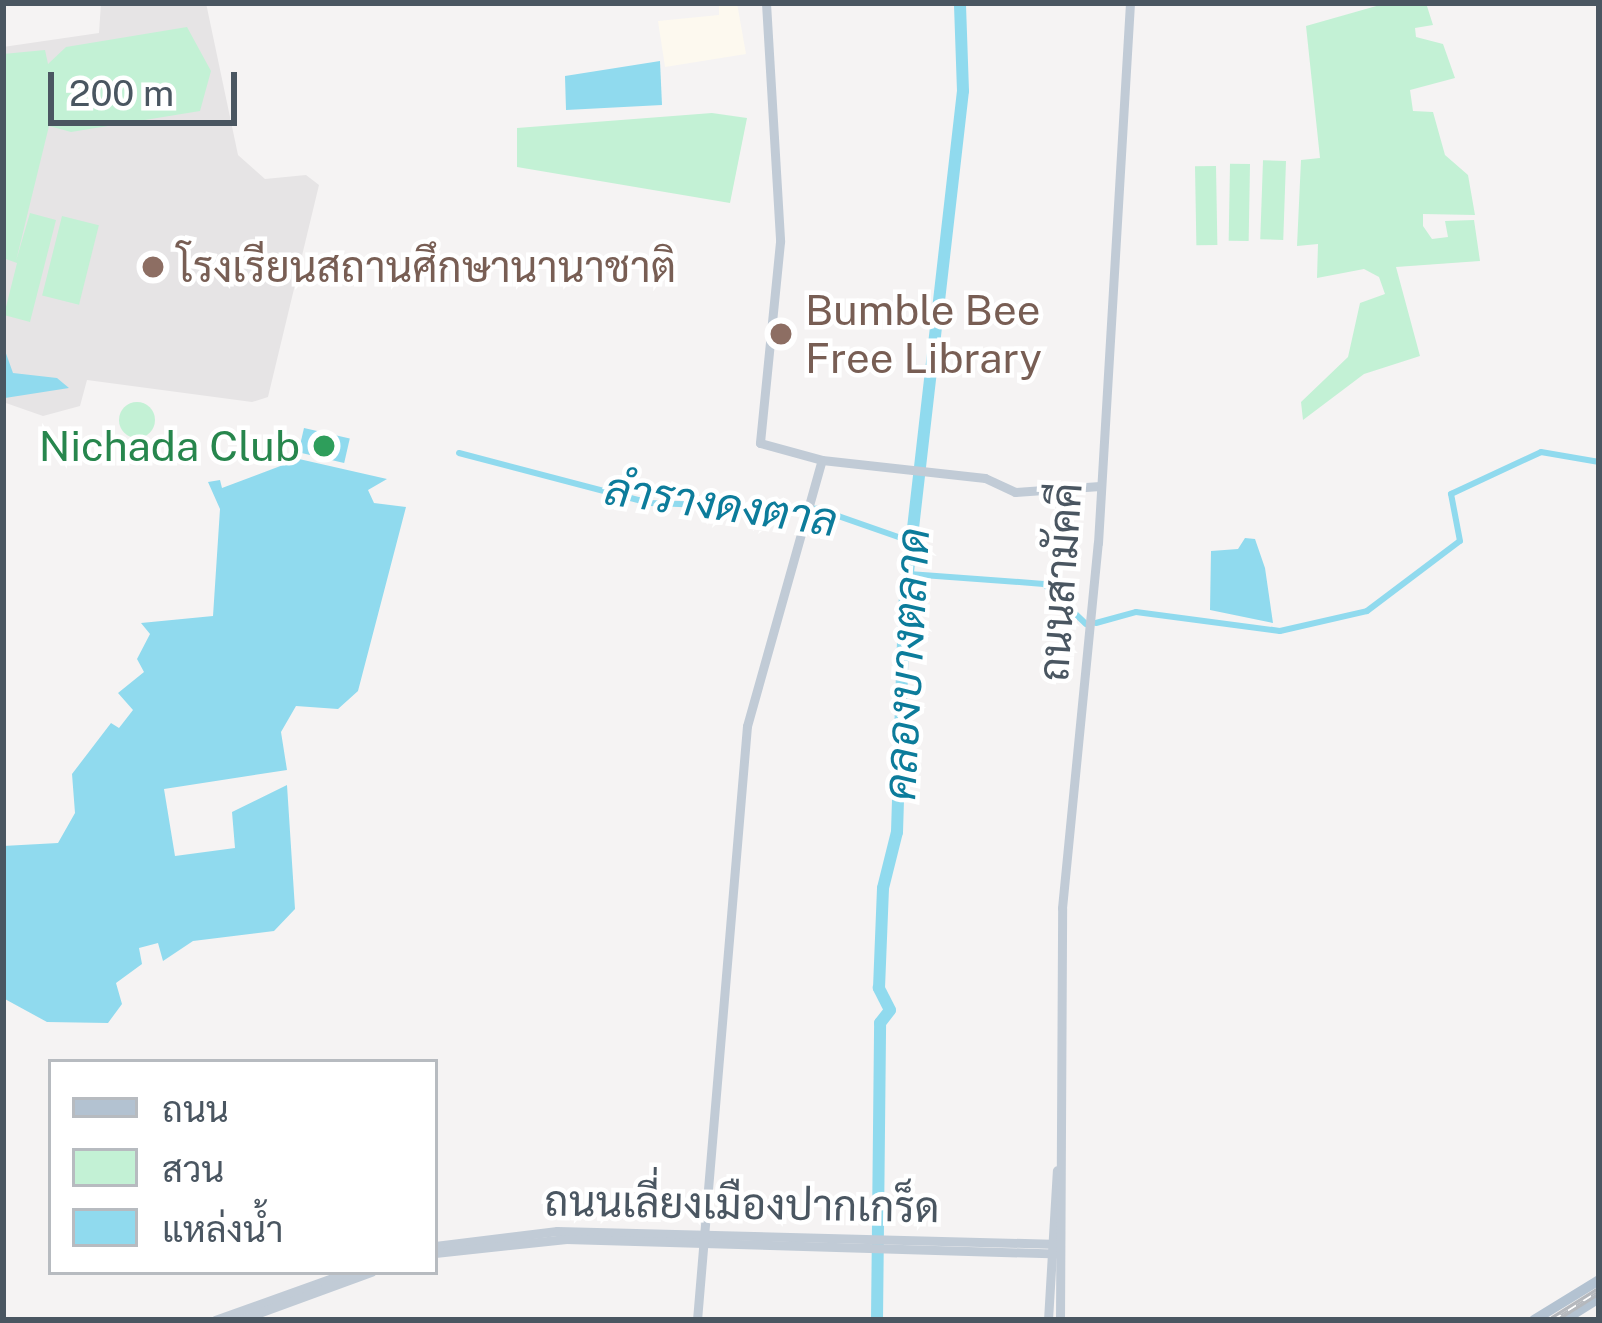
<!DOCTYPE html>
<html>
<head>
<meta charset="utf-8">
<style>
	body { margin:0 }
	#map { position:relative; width:1602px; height:1323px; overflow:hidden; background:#f5f3f3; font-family:"Public Sans",Sarabun,sans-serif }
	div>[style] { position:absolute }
	.commercial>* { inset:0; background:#fdf9ef }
	.education>* { inset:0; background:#e6e4e5 }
	.green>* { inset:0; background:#c3f1d5; transform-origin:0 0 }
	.round { border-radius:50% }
	.water>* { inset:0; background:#90daee; transform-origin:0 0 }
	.canal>* { height:6px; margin:-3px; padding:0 3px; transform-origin:3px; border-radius:3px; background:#90daee }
	.river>* { height:12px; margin:-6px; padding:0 6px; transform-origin:6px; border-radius:6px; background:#90daee }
	.secondary>* { height:9px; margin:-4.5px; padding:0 4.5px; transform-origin:4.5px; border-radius:4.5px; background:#c1cbd6 }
	.primary>* { height:10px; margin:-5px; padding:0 5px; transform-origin:5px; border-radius:5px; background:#b3c2d1 }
	.rail>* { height:8px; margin-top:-4px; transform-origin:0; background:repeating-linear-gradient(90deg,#fff 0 9px,#b5b8bd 0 18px); box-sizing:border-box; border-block:3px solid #b5b8bd }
	.dots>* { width:33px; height:33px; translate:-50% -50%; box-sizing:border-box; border:6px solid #fff; border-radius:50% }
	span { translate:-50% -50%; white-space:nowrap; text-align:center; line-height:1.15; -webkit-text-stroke:9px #fff; paint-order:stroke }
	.education-label { font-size:42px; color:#785e54 }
	.left { translate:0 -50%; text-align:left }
	.leisure-label { font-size:42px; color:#27864d }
	.right { translate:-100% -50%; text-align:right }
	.street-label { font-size:42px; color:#4a5661 }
	.water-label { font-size:45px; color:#0c7c9b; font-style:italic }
	.frame { position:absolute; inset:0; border:6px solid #4a5661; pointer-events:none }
	.legend { position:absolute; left:48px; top:1059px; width:390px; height:216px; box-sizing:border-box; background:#fff; border:3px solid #b7bbc0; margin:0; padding:15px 21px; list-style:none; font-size:36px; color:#4a5661 }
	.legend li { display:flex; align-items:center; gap:24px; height:60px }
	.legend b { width:60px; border:3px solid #b7bbc0 }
	.scale { position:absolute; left:48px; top:72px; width:189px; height:54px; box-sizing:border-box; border:6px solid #4a5661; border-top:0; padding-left:15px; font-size:36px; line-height:42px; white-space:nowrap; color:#4a5661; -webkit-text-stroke:9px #fff; paint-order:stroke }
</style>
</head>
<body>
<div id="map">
	<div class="commercial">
		<i style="clip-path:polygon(719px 3px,737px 3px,746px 54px,665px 67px,658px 21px,719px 15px)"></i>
	</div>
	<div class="education">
		<i style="clip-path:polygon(101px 3px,206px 3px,238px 155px,265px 179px,306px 175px,319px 185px,268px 397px,252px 402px,87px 380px,80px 406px,43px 416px,3px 402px,3px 47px,99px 33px)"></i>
	</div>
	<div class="green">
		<i style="clip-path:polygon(1387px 3px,1426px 3px,1433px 25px,1415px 28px,1416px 37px,1443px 44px,1455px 78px,1410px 90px,1413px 111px,1433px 112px,1445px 155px,1468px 175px,1475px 215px,1423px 214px,1423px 226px,1432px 239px,1448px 237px,1445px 221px,1474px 220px,1480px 261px,1396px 267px,1420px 356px,1364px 374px,1303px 420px,1301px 402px,1348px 357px,1360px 303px,1385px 294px,1379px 277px,1364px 269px,1317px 278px,1318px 244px,1297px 246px,1301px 160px,1320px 158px,1306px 26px)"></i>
		<i style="clip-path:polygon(187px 27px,211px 71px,200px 111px,71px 132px,49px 126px,16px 261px,30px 213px,56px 220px,30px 322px,4px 315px,17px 263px,3px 258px,3px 54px,45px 50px,48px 64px,66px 47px)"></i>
		<i style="clip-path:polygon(712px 113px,747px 118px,730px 203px,517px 167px,517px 128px)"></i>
		<i style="left:1286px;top:161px;width:79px;height:23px;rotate:92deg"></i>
		<i style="left:1250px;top:164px;width:77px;height:20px;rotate:91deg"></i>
		<i style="left:1216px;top:166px;width:79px;height:21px;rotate:89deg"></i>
		<i style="left:62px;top:216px;width:38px;height:82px;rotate:14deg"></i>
		<i class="round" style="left:119px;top:402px;width:36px;height:36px"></i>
	</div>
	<div class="water">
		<i style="clip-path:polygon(660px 61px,662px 105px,566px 110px,565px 76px)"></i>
		<i style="clip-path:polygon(3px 345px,13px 373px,57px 378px,69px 388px,5px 398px)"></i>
		<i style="left:304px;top:428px;width:47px;height:25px;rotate:13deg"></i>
		<i style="clip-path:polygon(299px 459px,387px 479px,368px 490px,374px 503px,406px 507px,358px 691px,338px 709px,296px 706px,281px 732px,287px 770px,164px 789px,175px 856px,235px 848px,232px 812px,287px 785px,295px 909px,274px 931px,193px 941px,163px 961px,158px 943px,139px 948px,142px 964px,116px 983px,122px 1004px,108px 1023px,47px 1022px,3px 998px,3px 846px,58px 843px,75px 813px,72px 774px,111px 723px,119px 728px,133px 710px,118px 693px,144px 672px,137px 659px,150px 634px,141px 623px,213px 616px,220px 509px,208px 482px,220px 480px,222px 488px)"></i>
		<i style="clip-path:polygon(1245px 538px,1255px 539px,1265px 568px,1273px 623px,1210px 610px,1211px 551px,1238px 549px)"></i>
	</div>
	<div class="canal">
		<i style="left:459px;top:453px;width:197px;rotate:14.7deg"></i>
		<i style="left:650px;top:503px;width:168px;rotate:2deg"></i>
		<i style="left:818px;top:509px;width:101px;rotate:19.2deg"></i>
		<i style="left:909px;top:574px;width:135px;rotate:4.2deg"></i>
		<i style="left:1044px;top:584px;width:58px;rotate:43.6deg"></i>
		<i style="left:1096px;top:623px;width:41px;rotate:-15.4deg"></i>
		<i style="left:1136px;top:612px;width:145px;rotate:7.5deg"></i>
		<i style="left:1280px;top:631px;width:89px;rotate:-12.9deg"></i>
		<i style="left:1367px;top:611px;width:116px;rotate:-37deg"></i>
		<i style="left:1460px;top:541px;width:48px;rotate:-100.8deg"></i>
		<i style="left:1451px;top:494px;width:99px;rotate:-25deg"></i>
		<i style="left:1541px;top:452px;width:59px;rotate:9.8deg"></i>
	</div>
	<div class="river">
		<i style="left:877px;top:1320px;width:297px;rotate:-89.4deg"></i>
		<i style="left:880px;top:1023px;width:16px;rotate:-52deg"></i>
		<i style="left:890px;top:1010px;width:25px;rotate:-117deg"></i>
		<i style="left:879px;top:988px;width:100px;rotate:-87.7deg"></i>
		<i style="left:883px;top:888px;width:58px;rotate:-76deg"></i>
		<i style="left:897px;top:832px;width:225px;rotate:-88.2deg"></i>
		<i style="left:904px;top:607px;width:519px;rotate:-83.48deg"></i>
		<i style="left:963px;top:91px;width:88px;rotate:-92deg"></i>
	</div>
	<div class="secondary">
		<i style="left:766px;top:3px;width:239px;rotate:86.6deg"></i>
		<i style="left:780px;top:242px;width:202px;rotate:95.7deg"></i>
		<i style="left:760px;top:443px;width:64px;rotate:15.3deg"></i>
		<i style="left:822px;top:460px;width:164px;rotate:6.3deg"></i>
		<i style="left:985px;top:478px;width:33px;rotate:25deg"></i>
		<i style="left:1015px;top:492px;width:85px;rotate:-4deg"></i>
		<i style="left:435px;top:1246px;width:123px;rotate:-7deg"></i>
		<i style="left:557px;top:1231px;width:503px;rotate:1.48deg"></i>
		<i style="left:435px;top:1253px;width:132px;rotate:-6.1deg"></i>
		<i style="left:566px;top:1239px;width:493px;rotate:1.7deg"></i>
		<i style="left:215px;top:1320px;width:142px;rotate:-19.7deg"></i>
		<i style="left:240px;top:1320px;width:140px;rotate:-20.1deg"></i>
		<i style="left:697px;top:1320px;width:596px;rotate:-85.19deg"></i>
		<i style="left:747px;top:726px;width:276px;rotate:-74.3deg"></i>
		<i style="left:1048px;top:1320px;width:150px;rotate:-86.6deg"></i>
		<i style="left:1060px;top:1320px;width:412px;rotate:-89.7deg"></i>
		<i style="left:1062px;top:908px;width:367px;rotate:-84.4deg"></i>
		<i style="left:1098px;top:543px;width:541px;rotate:-86.61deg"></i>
	</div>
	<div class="primary">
		<i style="left:1534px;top:1320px;width:76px;rotate:-31.6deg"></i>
		<i style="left:1564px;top:1320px;width:41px;rotate:-32.2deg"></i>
	</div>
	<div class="rail">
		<i style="left:1553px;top:1320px;width:54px;rotate:-32.2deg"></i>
	</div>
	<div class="dots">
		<i style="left:153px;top:267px;background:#8d6e63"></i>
		<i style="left:781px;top:334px;background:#8d6e63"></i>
		<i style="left:324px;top:446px;background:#2e9e5b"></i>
	</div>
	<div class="education-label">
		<span class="left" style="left:177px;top:267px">โรงเรียนสถานศึกษานานาชาติ</span>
		<span class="left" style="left:805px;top:334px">Bumble Bee<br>Free Library</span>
	</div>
	<div class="leisure-label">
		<span class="right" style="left:300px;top:446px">Nichada Club</span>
	</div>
	<div class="street-label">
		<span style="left:1060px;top:582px;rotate:-86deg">ถนนสามัคคี</span>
		<span style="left:742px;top:1204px;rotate:1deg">ถนนเลี่ยงเมืองปากเกร็ด</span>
	</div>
	<div class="water-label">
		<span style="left:721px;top:504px;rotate:8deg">ลำรางดงตาล</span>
		<span style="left:906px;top:664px;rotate:-87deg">คลองบางตลาด</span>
	</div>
	<div class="frame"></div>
	<ul class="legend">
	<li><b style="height:15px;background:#b3c2d1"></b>ถนน</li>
	<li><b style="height:33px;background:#c3f1d5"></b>สวน</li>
	<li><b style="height:33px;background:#90daee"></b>แหล่งน้ำ</li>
	</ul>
	<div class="scale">200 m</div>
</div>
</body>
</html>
